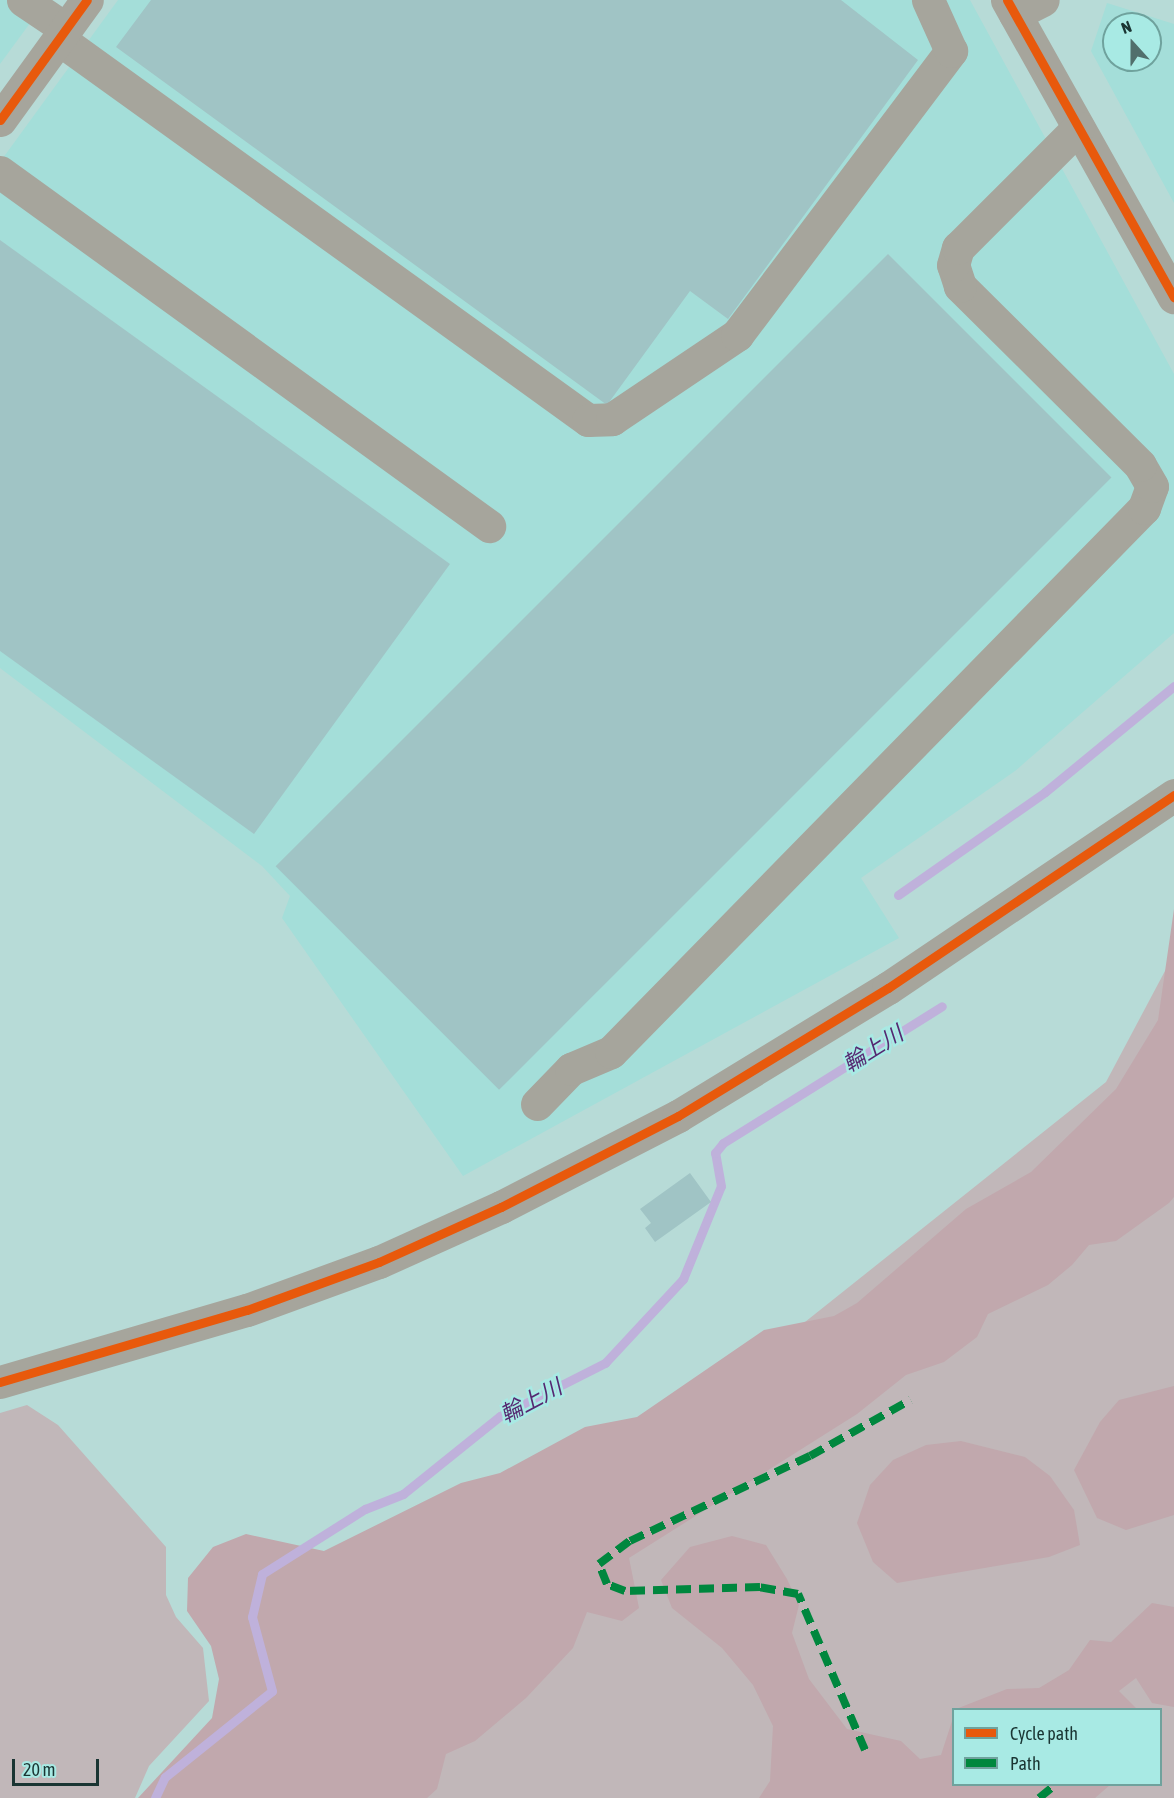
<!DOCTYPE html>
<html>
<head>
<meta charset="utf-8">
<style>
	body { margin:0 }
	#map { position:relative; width:1174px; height:1798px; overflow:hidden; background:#b7dbd7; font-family:"Asap Condensed","Noto Sans JP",sans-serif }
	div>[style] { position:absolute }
	.built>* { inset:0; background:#a4ded9 }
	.green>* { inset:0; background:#c1b7b9 }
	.forest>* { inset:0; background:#c1a8ad }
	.stream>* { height:9px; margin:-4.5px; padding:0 4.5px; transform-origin:4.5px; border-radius:4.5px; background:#bfb1db }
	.building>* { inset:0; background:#a0c4c5; transform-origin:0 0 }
	.minor>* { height:33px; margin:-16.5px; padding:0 16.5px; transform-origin:16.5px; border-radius:16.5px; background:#a6a59c }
	.quiet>* { height:8px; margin-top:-4px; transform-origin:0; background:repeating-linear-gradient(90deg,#00873e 0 15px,transparent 0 23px) }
	.cycleway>* { height:9px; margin:-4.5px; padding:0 4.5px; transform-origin:4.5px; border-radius:4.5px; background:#e8590c }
	span { translate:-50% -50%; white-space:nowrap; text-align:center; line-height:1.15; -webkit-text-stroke:5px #a8eae4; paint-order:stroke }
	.water-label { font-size:22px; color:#552871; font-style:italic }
	.legend { position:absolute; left:952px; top:1708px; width:210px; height:78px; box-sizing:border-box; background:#a8eae4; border:2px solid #6fa29d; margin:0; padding:8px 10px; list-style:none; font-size:18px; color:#1a3533 }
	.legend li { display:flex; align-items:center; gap:12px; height:30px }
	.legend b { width:30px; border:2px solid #6fa29d }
	.north { position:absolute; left:1102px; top:12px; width:60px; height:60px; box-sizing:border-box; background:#a8eae4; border:2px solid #6fa29d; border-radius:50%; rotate:339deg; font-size:16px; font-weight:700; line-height:24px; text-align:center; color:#1a3533 }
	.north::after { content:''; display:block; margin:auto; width:21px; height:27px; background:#516f6c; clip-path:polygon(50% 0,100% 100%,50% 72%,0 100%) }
	.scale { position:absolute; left:12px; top:1759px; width:87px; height:27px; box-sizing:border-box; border:3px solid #1a3533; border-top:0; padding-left:8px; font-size:18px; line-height:21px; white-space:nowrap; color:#1a3533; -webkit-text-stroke:4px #a8eae4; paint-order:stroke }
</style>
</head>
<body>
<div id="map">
	<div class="built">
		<i style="clip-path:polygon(0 0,47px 0,0 64px)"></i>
		<i style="clip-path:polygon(118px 0,970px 0,1174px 374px,1174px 633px,1015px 771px,861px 878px,899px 938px,463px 1176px,282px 918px,290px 896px,262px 866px,0 668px,0 162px)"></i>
		<i style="clip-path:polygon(evenodd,1107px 3px,1174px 24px,1174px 203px,1091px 51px,1107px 3px,1114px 24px,1150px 24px,1150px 60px,1114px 60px,1114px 24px)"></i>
	</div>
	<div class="green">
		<i style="clip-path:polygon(evenodd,1174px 954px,1174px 1798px,326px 1798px,612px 1476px,1106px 1082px,1174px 954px,954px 1710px,1160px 1710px,1160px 1784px,954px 1784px,954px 1710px)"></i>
		<i style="clip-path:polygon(27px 1405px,58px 1425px,166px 1547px,166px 1595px,176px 1617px,203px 1648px,209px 1701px,149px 1766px,135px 1798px,0 1798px,0 1413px)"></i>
	</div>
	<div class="forest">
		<i style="clip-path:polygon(1174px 909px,1174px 1197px,1169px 1203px,1116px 1241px,1089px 1245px,1072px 1265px,1048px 1285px,988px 1314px,977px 1337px,944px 1362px,906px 1375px,857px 1414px,629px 1558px,639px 1608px,622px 1621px,587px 1612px,573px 1648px,526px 1698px,475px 1741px,446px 1754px,437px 1789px,427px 1798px,138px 1798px,212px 1718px,219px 1679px,211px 1646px,187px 1611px,188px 1578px,213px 1547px,246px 1534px,324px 1551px,461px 1483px,500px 1473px,585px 1427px,637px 1417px,764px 1330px,834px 1316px,857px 1303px,966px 1209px,1031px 1172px,1116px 1089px,1158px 1020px)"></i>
		<i style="clip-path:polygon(1174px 1386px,1174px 1515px,1126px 1530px,1097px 1518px,1074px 1470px,1100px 1422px,1119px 1400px)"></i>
		<i style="clip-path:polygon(961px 1441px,1025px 1457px,1050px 1476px,1074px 1510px,1080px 1545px,1049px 1557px,897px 1583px,873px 1562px,857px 1523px,870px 1485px,893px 1460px,926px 1445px)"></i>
		<i style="clip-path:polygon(732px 1536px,766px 1545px,787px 1579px,799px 1605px,792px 1633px,809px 1679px,847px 1729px,901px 1741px,920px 1759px,941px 1755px,953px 1718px,954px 1784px,1110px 1785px,1095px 1798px,759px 1798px,770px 1781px,773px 1726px,753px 1685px,722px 1648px,672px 1608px,661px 1580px,690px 1547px)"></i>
		<i style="clip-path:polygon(1152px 1603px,1174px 1607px,1174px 1707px,1152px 1703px,1136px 1678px,1119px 1691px,1137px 1709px,956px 1709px,1007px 1689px,1039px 1688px,1069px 1670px,1090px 1640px,1111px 1642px)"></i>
	</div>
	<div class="stream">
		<i style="left:898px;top:895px;width:179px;rotate:-35deg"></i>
		<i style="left:1045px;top:792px;width:167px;rotate:-39.4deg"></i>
		<i style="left:155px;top:1798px;width:23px;rotate:-65deg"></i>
		<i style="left:165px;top:1777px;width:137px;rotate:-38.8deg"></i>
		<i style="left:272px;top:1691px;width:77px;rotate:-105.1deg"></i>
		<i style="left:252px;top:1617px;width:44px;rotate:-76.9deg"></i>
		<i style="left:262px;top:1574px;width:122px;rotate:-32.3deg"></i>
		<i style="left:365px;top:1509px;width:41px;rotate:-21.5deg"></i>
		<i style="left:403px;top:1494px;width:124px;rotate:-38.8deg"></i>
		<i style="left:500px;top:1416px;width:118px;rotate:-26.8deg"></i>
		<i style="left:605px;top:1363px;width:115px;rotate:-47.1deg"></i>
		<i style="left:683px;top:1279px;width:100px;rotate:-67.8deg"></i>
		<i style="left:721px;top:1186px;width:34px;rotate:-100deg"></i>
		<i style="left:715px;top:1153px;width:13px;rotate:-51deg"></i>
		<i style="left:723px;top:1143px;width:258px;rotate:-32deg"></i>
	</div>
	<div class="building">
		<i style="clip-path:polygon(151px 0,841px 0,918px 60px,728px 319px,690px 291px,607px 405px,116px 47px)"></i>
		<i style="clip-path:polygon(0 240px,450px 564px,254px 834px,0 651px)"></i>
		<i style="left:888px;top:254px;width:316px;height:866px;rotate:45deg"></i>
		<i style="clip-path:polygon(690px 1173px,711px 1202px,655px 1242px,645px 1228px,651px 1223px,640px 1209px)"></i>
	</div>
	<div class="minor">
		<i style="left:23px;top:0;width:52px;rotate:34deg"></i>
		<i style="left:1007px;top:0;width:341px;rotate:60.7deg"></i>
		<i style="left:1015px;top:14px;width:31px;rotate:-27deg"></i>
		<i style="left:59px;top:39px;width:652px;rotate:35.76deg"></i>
		<i style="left:588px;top:420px;width:24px;rotate:-2deg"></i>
		<i style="left:612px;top:419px;width:151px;rotate:-33.9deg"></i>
		<i style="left:737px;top:335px;width:356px;rotate:-53deg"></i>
		<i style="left:951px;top:51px;width:56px;rotate:-114.3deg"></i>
		<i style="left:0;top:120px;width:148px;rotate:-54.1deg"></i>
		<i style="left:0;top:172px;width:604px;rotate:35.9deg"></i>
		<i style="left:537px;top:1104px;width:49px;rotate:-45.8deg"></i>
		<i style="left:571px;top:1069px;width:43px;rotate:-23deg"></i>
		<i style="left:611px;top:1052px;width:762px;rotate:-45.59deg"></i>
		<i style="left:1144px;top:508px;width:23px;rotate:-70deg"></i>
		<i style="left:1152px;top:486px;width:24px;rotate:-120deg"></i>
		<i style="left:1140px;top:465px;width:254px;rotate:-135.2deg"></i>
		<i style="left:960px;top:286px;width:22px;rotate:-108deg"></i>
		<i style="left:953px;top:265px;width:18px;rotate:-74deg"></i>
		<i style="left:958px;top:248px;width:170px;rotate:-45deg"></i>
		<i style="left:0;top:1382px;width:257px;rotate:-16.3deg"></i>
		<i style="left:247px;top:1310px;width:140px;rotate:-20deg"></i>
		<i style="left:379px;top:1262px;width:134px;rotate:-24.3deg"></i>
		<i style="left:501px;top:1207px;width:199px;rotate:-27.2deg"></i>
		<i style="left:678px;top:1116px;width:246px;rotate:-31.4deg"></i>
		<i style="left:888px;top:988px;width:345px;rotate:-34deg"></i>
	</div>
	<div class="quiet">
		<i style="left:865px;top:1750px;width:170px;rotate:-113.2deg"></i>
		<i style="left:798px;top:1594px;width:39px;rotate:-170deg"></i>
		<i style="left:760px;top:1587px;width:135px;rotate:178.3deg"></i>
		<i style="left:625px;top:1591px;width:19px;rotate:-159deg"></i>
		<i style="left:607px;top:1584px;width:22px;rotate:-112deg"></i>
		<i style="left:599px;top:1564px;width:39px;rotate:-37deg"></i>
		<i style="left:630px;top:1541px;width:199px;rotate:-25.3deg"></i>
		<i style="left:810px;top:1456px;width:115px;rotate:-29.2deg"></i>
		<i style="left:1039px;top:1798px;width:22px;rotate:-39deg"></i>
	</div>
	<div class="cycleway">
		<i style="left:1007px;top:0;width:341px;rotate:60.7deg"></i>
		<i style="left:0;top:120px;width:148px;rotate:-54.1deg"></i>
		<i style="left:0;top:1382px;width:257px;rotate:-16.3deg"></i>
		<i style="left:247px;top:1310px;width:140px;rotate:-20deg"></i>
		<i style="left:379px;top:1262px;width:134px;rotate:-24.3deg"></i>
		<i style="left:501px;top:1207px;width:199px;rotate:-27.2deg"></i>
		<i style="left:678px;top:1116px;width:246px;rotate:-31.4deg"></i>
		<i style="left:888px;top:988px;width:345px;rotate:-34deg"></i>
	</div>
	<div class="water-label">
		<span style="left:873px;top:1049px;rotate:-32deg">輪上川</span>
		<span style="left:531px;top:1401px;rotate:-28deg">輪上川</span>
	</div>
	<ul class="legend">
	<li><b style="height:8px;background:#e8590c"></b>Cycle path</li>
	<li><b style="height:8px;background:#00873e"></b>Path</li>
	</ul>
	<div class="north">N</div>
	<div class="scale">20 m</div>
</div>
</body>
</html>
